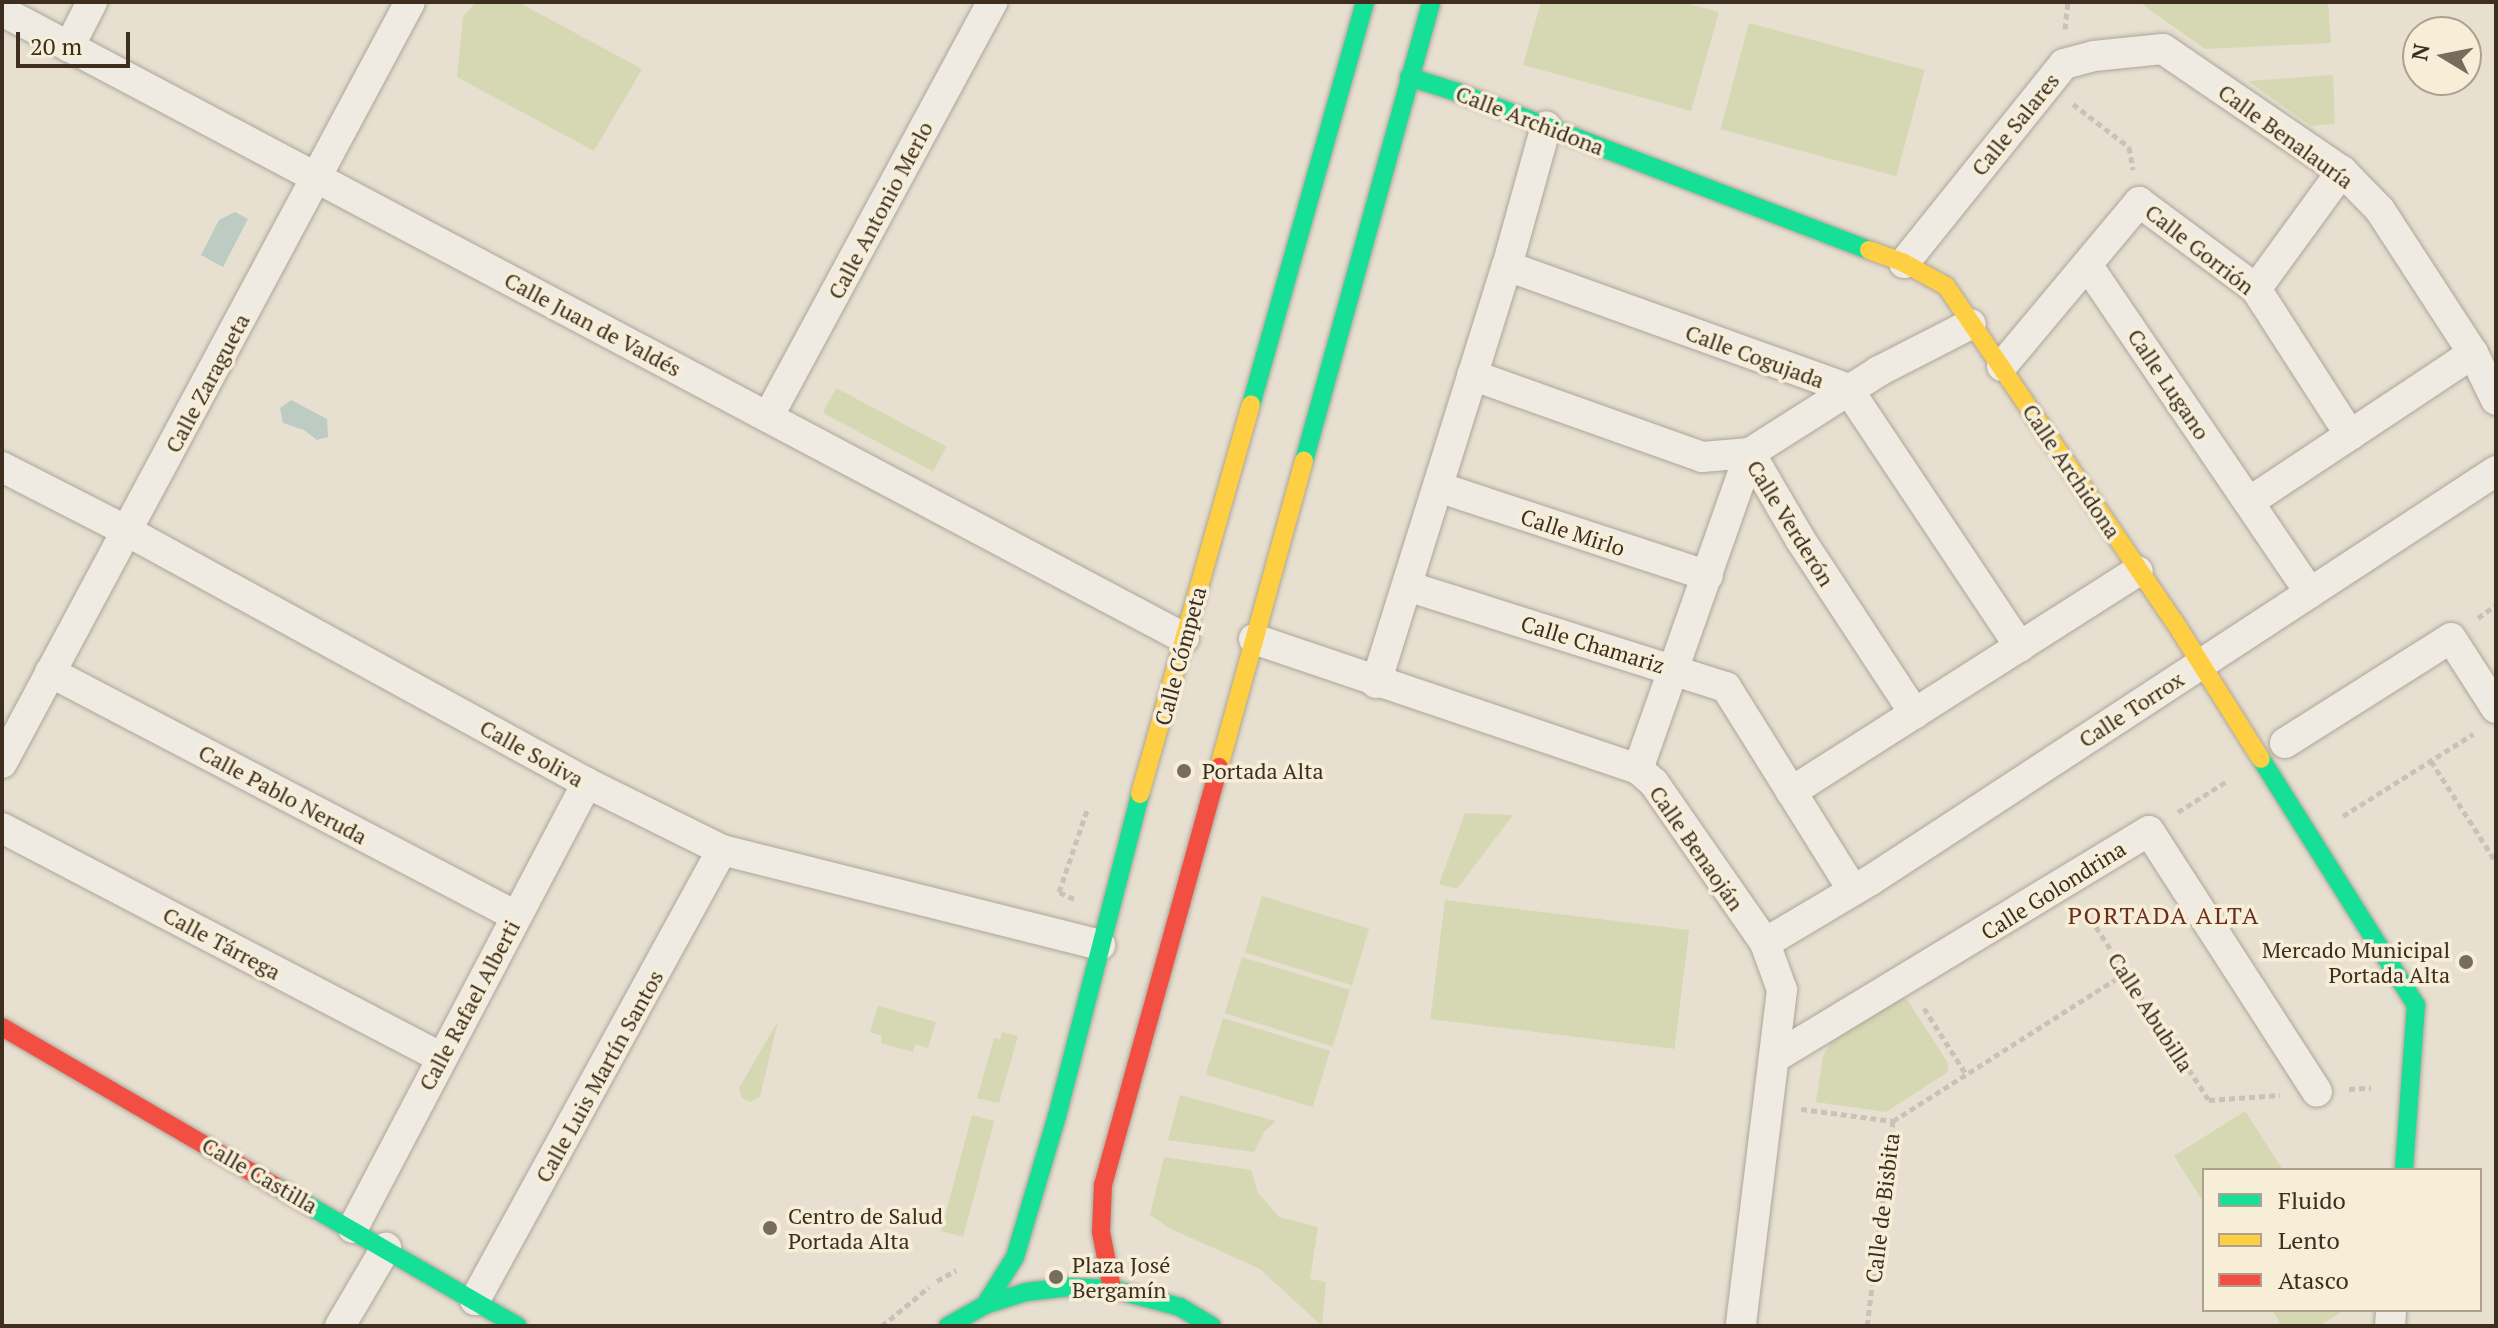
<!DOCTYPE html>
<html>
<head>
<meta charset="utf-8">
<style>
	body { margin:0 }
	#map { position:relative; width:2498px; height:1328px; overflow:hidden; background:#e7e0d1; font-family:"PT Serif",serif }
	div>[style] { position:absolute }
	.green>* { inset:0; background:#d6d7b3; transform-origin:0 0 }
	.water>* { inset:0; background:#bcccc2 }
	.path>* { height:5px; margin-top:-2.5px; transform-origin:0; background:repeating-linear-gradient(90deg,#c8c2b9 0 6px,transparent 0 10px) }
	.roads { filter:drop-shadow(0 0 2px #ada599) drop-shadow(0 0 2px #ada599) }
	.street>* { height:30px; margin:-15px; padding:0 15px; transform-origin:15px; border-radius:15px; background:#efebe3 }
	.fast>* { height:18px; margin:-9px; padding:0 9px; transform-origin:9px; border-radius:9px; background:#16e098 }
	.slow>* { height:18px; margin:-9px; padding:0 9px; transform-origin:9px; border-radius:9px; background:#ffcf43 }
	.jam>* { height:18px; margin:-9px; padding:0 9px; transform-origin:9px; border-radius:9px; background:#f24e42 }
	.dots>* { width:22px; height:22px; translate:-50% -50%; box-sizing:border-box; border:4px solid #f7eed8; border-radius:50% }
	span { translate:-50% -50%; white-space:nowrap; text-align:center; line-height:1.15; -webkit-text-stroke:7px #f7eed8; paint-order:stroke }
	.street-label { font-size:22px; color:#3d2e20 }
	.poi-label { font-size:22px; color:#3d2e20 }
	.left { translate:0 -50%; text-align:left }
	.right { translate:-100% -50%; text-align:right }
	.neighbourhood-label { font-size:24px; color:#6b2e1e; letter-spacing:2px }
	.frame { position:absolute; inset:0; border:4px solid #3d2e20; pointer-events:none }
	.legend { position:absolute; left:2202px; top:1168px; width:280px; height:144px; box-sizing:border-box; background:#f7eed8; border:2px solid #ada18e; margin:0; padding:10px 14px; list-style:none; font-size:24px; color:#3d2e20 }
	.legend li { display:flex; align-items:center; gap:16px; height:40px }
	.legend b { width:40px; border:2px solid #ada18e }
	.north { position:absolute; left:2402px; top:16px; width:80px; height:80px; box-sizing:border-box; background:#f7eed8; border:2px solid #ada18e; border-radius:50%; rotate:280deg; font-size:22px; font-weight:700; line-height:32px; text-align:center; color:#3d2e20 }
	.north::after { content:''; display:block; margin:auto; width:28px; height:36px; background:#786c5e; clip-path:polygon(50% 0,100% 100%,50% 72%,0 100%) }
	.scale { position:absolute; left:16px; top:32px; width:114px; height:36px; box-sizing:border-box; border:4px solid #3d2e20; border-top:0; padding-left:10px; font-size:24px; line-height:28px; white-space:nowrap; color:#3d2e20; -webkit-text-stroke:6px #f7eed8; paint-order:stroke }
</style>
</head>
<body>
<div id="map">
	<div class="green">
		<i style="clip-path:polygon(476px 2px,518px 2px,642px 69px,594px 151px,457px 77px,463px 17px)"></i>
		<i style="clip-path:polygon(1541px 2px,1682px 2px,1719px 12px,1691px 111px,1523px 65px)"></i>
		<i style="clip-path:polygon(2139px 2px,2328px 2px,2331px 43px,2205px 49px)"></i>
		<i style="left:1749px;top:23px;width:182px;height:110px;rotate:15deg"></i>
		<i style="clip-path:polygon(2333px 75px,2335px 124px,2311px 126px,2248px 81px)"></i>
		<i style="left:836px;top:388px;width:125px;height:28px;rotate:28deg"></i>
		<i style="clip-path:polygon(1465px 813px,1513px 815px,1457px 889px,1439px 884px)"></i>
		<i style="left:1262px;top:896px;width:112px;height:59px;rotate:17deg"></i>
		<i style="left:1445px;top:900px;width:246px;height:120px;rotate:7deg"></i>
		<i style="left:1242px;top:957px;width:113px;height:59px;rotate:17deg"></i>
		<i style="clip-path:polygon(1902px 997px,1908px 1001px,1948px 1063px,1948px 1072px,1886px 1112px,1816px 1102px,1823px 1056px,1831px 1042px)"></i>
		<i style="clip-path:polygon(878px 1006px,936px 1022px,928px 1048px,915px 1044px,913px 1052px,881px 1043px,882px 1036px,870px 1032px)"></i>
		<i style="left:1223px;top:1018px;width:112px;height:59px;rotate:17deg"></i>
		<i style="clip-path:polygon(778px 1021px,760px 1097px,750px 1102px,742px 1098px,739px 1088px)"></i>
		<i style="clip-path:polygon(1002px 1032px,1018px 1036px,999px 1103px,977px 1098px,994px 1038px,1000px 1039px)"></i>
		<i style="clip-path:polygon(1180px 1095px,1276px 1121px,1265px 1131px,1254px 1152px,1168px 1140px)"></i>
		<i style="clip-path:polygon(2245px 1111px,2283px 1170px,2204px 1170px,2204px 1203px,2174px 1156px)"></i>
		<i style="left:972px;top:1115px;width:23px;height:120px;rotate:15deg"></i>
		<i style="clip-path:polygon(1164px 1157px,1251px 1170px,1258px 1193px,1279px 1217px,1318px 1227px,1310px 1279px,1326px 1282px,1322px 1326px,1260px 1269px,1169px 1228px,1150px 1215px)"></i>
		<i style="clip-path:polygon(2272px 1310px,2344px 1310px,2319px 1326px,2282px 1326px)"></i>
	</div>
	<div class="water">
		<i style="clip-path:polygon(235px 212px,248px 219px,223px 267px,201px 255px,219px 220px)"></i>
		<i style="clip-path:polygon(291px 400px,327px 419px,328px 437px,317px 440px,304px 430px,283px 423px,280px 408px)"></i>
	</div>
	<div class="path">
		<i style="left:2065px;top:29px;width:27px;rotate:-84deg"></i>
		<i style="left:2073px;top:104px;width:71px;rotate:37.5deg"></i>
		<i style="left:2129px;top:147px;width:23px;rotate:80deg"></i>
		<i style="left:2478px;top:618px;width:22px;rotate:-36deg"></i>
		<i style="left:2431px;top:761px;width:120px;rotate:57.2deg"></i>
		<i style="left:2178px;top:812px;width:58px;rotate:-32.3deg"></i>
		<i style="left:2343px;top:816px;width:154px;rotate:-32.2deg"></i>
		<i style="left:1074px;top:899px;width:17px;rotate:-155deg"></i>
		<i style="left:1059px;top:892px;width:87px;rotate:-71.1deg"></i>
		<i style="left:2085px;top:910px;width:227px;rotate:56.9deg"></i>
		<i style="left:2209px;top:1100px;width:71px;rotate:-4deg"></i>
		<i style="left:1924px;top:1008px;width:78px;rotate:57.5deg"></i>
		<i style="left:2349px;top:1089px;width:22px;rotate:-3deg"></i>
		<i style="left:1801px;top:1109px;width:93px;rotate:7.4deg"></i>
		<i style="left:1893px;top:1121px;width:207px;rotate:97.2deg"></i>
		<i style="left:1893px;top:1121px;width:275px;rotate:-32.5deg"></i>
		<i style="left:937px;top:1281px;width:22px;rotate:-30deg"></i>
		<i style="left:882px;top:1326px;width:61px;rotate:-39.7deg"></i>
	</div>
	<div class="roads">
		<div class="street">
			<i style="left:2px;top:11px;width:1338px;rotate:27.94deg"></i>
			<i style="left:69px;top:47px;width:51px;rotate:-62.9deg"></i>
			<i style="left:1904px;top:263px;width:255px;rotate:-51.2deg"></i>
			<i style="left:2064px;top:64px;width:31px;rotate:-15deg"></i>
			<i style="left:2094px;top:56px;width:69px;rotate:-5.8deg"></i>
			<i style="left:2163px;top:49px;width:217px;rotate:34.3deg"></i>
			<i style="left:2342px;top:171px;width:54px;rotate:45.7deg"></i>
			<i style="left:2380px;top:210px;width:171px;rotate:57deg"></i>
			<i style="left:2473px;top:353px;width:52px;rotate:63.9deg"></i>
			<i style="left:1507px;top:266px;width:363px;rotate:19.8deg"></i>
			<i style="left:1848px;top:389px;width:310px;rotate:56.3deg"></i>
			<i style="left:2088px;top:266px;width:395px;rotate:55.8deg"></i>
			<i style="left:2256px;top:289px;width:146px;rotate:-53.9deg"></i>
			<i style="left:2002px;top:366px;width:214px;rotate:-50.1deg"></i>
			<i style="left:2139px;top:202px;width:146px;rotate:36.6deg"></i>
			<i style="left:2256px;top:289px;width:174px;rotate:57.2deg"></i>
			<i style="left:1472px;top:375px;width:244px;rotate:19.6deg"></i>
			<i style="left:1702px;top:457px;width:48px;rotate:-4.8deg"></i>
			<i style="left:768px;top:417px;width:472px;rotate:-61.6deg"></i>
			<i style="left:1750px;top:453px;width:99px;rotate:59.8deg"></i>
			<i style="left:1800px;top:539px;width:209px;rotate:56.7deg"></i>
			<i style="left:2px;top:467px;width:140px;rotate:27.1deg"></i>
			<i style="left:127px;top:531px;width:525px;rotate:28.72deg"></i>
			<i style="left:587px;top:783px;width:151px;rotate:26.4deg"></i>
			<i style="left:722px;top:850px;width:390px;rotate:14.1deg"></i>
			<i style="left:1438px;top:487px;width:284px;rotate:18.2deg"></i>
			<i style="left:2249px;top:502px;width:269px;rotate:-33.6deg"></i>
			<i style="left:1407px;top:586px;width:335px;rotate:17.6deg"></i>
			<i style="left:1726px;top:687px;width:239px;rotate:58deg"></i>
			<i style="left:1254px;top:639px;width:405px;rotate:18.7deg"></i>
			<i style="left:1638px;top:769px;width:21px;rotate:41deg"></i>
			<i style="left:1654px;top:783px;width:195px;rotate:55.2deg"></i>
			<i style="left:1765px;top:943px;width:50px;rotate:70.1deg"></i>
			<i style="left:1782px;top:990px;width:338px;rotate:97deg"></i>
			<i style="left:50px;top:672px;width:526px;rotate:27.64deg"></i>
			<i style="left:1376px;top:683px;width:437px;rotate:-72.6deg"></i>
			<i style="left:1507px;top:266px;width:145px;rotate:-74.4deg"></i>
			<i style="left:2285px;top:743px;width:196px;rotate:-32.3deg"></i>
			<i style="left:2451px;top:638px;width:83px;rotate:57.3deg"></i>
			<i style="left:2px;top:763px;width:863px;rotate:-61.8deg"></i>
			<i style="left:1638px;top:769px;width:335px;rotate:-70.5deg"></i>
			<i style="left:1750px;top:453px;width:153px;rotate:-32.4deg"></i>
			<i style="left:1879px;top:371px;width:103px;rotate:-27.1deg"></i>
			<i style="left:1791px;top:792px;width:411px;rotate:-32.5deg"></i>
			<i style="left:2px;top:828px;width:496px;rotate:27.6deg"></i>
			<i style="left:1765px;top:943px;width:123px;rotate:-30.7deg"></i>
			<i style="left:1871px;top:880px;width:747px;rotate:-33.2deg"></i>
			<i style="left:1774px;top:1058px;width:438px;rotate:-31.2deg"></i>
			<i style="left:2149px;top:831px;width:310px;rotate:57.2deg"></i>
			<i style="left:353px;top:1228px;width:503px;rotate:-62.26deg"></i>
			<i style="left:475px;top:1300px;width:513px;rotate:-61.24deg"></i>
			<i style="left:340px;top:1326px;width:91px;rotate:-59.5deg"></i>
			<i style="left:2390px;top:1326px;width:16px;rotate:-86deg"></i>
		</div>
		<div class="fast">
			<i style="left:1409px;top:77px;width:50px;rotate:17.4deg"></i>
			<i style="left:1457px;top:92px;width:441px;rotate:21deg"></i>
			<i style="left:1251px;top:405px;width:419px;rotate:-74.2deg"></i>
			<i style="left:1304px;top:461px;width:476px;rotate:-74.5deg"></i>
			<i style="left:2261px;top:759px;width:291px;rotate:57.8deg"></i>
			<i style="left:2416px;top:1005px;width:165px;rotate:94.2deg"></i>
			<i style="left:275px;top:1186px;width:280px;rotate:30deg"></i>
			<i style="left:985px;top:1305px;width:57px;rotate:-58deg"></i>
			<i style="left:1015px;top:1257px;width:147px;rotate:-73.4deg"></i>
			<i style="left:1057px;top:1116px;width:333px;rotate:-75.5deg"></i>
			<i style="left:948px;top:1326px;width:43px;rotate:-29.6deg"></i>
			<i style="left:985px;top:1305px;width:43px;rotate:-17.6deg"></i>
			<i style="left:1026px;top:1292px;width:43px;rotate:-6.6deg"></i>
			<i style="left:1069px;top:1287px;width:43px;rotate:2.7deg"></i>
			<i style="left:1112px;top:1289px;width:70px;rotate:14.8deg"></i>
			<i style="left:1180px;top:1307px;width:37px;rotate:31deg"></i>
		</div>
		<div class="slow">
			<i style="left:1869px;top:250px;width:37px;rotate:20deg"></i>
			<i style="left:1904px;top:263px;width:48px;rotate:28.7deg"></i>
			<i style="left:1946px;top:286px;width:405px;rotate:55.8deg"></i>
			<i style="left:2174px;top:621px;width:163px;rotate:57.8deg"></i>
			<i style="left:1219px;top:767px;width:318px;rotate:-74.5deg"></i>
			<i style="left:1140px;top:794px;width:405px;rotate:-74.1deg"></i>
		</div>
		<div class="jam">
			<i style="left:2px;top:1027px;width:316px;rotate:30.2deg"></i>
			<i style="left:1112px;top:1289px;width:58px;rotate:-100.9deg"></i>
			<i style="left:1101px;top:1232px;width:47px;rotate:-87.6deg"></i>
			<i style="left:1103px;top:1185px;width:434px;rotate:-74.5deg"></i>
		</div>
	</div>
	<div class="dots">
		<i style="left:1184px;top:771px;background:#786c5e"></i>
		<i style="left:2466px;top:962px;background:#786c5e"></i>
		<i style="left:770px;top:1228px;background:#786c5e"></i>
		<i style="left:1056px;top:1277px;background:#786c5e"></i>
	</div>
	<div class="street-label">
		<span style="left:1530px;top:120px;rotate:21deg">Calle Archidona</span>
		<span style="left:2015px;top:124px;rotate:-51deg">Calle Salares</span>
		<span style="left:2286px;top:136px;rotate:36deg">Calle Benalauría</span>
		<span style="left:880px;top:210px;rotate:-62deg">Calle Antonio Merlo</span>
		<span style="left:2200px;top:249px;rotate:38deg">Calle Gorrión</span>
		<span style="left:593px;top:324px;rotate:28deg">Calle Juan de Valdés</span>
		<span style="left:1755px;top:356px;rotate:20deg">Calle Cogujada</span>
		<span style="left:207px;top:383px;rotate:-62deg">Calle Zaragueta</span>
		<span style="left:2169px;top:384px;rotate:56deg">Calle Lugano</span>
		<span style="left:2072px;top:471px;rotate:56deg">Calle Archidona</span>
		<span style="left:1791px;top:523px;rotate:58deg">Calle Verderón</span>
		<span style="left:1573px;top:532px;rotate:18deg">Calle Mirlo</span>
		<span style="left:1593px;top:644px;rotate:17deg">Calle Chamariz</span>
		<span style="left:1180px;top:656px;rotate:-75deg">Calle Cómpeta</span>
		<span style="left:2131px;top:709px;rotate:-33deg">Calle Torrox</span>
		<span style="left:532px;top:753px;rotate:29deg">Calle Soliva</span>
		<span style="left:283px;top:794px;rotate:28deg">Calle Pablo Neruda</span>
		<span style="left:1697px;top:848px;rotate:55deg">Calle Benaoján</span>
		<span style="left:2053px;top:890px;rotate:-32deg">Calle Golondrina</span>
		<span style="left:222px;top:943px;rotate:28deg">Calle Tárrega</span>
		<span style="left:469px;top:1005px;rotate:-62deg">Calle Rafael Alberti</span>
		<span style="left:2151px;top:1012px;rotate:57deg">Calle Abubilla</span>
		<span style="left:599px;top:1076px;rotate:-61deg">Calle Luis Martín Santos</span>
		<span style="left:260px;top:1175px;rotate:30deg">Calle Castilla</span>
		<span style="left:1882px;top:1208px;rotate:-83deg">Calle de Bisbita</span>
	</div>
	<div class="poi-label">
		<span class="left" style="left:1202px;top:771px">Portada Alta</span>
		<span class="right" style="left:2450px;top:962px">Mercado Municipal<br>Portada Alta</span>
		<span class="left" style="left:788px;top:1228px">Centro de Salud<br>Portada Alta</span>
		<span class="left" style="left:1072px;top:1277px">Plaza José<br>Bergamín</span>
	</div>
	<div class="neighbourhood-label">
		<span style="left:2164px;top:916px">PORTADA ALTA</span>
	</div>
	<div class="frame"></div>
	<ul class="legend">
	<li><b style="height:10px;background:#16e098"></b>Fluido</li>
	<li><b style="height:10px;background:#ffcf43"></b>Lento</li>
	<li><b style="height:10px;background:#f24e42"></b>Atasco</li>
	</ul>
	<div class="north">N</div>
	<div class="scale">20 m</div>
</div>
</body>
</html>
